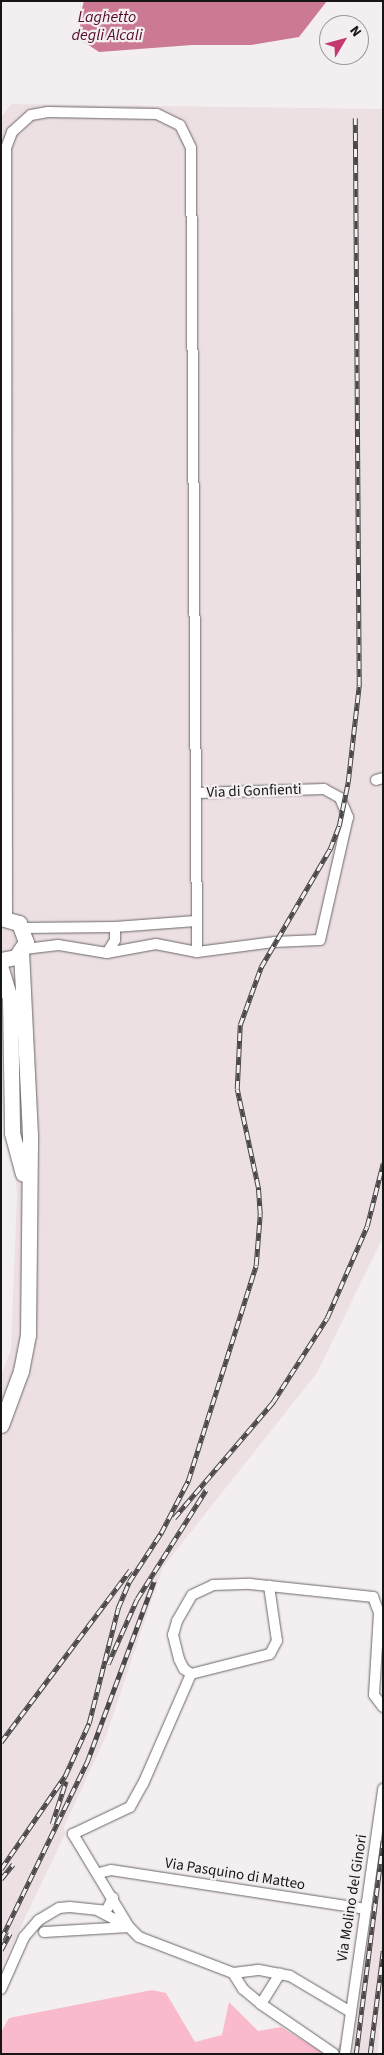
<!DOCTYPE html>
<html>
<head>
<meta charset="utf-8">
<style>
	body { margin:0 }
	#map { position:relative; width:384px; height:2055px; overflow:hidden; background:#f3eff0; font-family:"Source Sans 3",sans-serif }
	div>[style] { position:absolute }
	.built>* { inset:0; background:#ede0e3 }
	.green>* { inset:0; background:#f9bbcc }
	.water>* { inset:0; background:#cc7993 }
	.street-tunnel>* { height:10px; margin-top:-5px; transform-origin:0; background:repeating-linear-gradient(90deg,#d2cecf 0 10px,transparent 0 15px) }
	.roads { filter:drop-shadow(0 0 1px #6a6667) drop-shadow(0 0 1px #6a6667) }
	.street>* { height:10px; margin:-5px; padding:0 5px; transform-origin:5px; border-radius:5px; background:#fff }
	.secondary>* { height:15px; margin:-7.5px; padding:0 7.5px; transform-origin:7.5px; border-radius:7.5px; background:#fff }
	.rail>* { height:4.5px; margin-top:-2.25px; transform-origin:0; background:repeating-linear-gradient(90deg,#f3eff0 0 8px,#494747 0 16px); box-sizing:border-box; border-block:1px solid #494747 }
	span { translate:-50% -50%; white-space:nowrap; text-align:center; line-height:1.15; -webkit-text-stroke:4.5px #f3eff0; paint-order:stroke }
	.street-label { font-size:15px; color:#171616 }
	.water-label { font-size:16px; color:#570b2c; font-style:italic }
	.frame { position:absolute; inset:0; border:2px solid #171616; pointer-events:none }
	.north { position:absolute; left:319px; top:15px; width:50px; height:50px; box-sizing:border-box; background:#f3eff0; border:1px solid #9b9899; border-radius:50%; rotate:53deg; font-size:14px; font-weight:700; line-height:20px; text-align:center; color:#171616 }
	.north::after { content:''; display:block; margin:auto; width:18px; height:22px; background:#c43970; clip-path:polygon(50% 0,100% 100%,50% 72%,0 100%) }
</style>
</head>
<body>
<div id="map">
	<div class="built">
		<i style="clip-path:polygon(11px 104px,383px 109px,383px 1237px,317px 1373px,163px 1567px,106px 1736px,64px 1827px,65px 1834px,1px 1968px,1px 1376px,11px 1349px,17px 1194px,1px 1021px,1px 118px)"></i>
		<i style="clip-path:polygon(383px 1810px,383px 2003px,377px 2054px,351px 2054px)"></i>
	</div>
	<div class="green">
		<i style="clip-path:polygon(152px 1990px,166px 1993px,195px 2042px,222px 2035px,229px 2002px,258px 2031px,281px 2027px,325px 2054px,1px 2054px,1px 2032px,9px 2018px)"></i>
	</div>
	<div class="water">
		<i style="clip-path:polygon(84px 1px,327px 1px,299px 37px,251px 45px,192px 45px,99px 52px,84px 42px,79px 20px)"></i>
	</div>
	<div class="street-tunnel">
		<i style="left:338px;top:2048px;width:16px;rotate:22deg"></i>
	</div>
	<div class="roads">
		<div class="street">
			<i style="left:376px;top:780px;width:7px;rotate:-16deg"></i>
			<i style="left:197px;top:793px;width:127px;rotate:-1.8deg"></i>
			<i style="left:324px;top:789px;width:18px;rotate:29deg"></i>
			<i style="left:340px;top:798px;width:21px;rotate:67deg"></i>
			<i style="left:348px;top:817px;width:126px;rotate:102.8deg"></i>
			<i style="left:320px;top:940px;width:46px;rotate:177.5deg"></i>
			<i style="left:274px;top:942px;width:78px;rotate:172.6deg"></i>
			<i style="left:7px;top:917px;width:769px;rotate:-90.07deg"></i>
			<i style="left:6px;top:148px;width:17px;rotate:-69deg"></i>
			<i style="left:12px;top:132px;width:25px;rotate:-42deg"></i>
			<i style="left:31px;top:115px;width:17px;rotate:-10deg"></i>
			<i style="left:48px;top:112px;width:109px;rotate:1.1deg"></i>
			<i style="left:157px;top:114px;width:25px;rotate:26deg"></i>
			<i style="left:180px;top:125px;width:25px;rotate:64deg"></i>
			<i style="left:191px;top:148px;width:804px;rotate:89.57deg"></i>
			<i style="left:197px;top:952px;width:42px;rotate:-169deg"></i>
			<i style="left:156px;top:944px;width:50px;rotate:169.6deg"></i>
			<i style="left:107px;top:953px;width:50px;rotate:-170.7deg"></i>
			<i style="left:58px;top:945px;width:34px;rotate:173deg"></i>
			<i style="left:24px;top:928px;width:91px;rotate:-0.6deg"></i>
			<i style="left:115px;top:927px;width:81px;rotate:-4.2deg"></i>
			<i style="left:107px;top:953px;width:15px;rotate:-58deg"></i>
			<i style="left:115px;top:940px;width:13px;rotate:-90deg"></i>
			<i style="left:191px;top:1674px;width:81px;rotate:-14.2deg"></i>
			<i style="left:270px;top:1654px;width:15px;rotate:-62deg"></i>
			<i style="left:277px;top:1641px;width:56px;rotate:-98.3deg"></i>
			<i style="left:99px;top:1873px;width:12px;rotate:-14deg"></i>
			<i style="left:111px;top:1870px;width:258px;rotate:8.7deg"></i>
			<i style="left:99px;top:1911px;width:34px;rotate:28deg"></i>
			<i style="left:44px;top:1932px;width:85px;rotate:-3.4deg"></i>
			<i style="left:233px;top:1973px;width:19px;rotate:58deg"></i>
			<i style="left:243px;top:1989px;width:23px;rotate:40deg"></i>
			<i style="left:261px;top:2004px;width:88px;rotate:34.4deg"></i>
			<i style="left:1px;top:1989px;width:57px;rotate:-66.1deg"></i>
			<i style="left:24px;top:1937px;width:23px;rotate:-49deg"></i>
			<i style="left:39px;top:1920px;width:23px;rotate:-31deg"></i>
			<i style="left:59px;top:1908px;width:11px;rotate:-5deg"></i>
			<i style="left:70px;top:1907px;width:36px;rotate:6deg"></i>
			<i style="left:106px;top:1911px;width:15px;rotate:-62deg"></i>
			<i style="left:261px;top:2004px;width:36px;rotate:-58deg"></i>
			<i style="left:349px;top:2011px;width:69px;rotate:-149.3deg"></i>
			<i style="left:290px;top:1976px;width:33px;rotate:-169deg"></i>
			<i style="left:258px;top:1970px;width:25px;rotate:173deg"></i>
			<i style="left:233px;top:1973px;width:101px;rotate:-159deg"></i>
			<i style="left:139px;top:1937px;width:14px;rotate:-135deg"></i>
			<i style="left:129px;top:1927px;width:109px;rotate:-121.1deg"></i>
			<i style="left:73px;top:1834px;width:63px;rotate:-25.3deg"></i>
			<i style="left:130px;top:1807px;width:26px;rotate:-61deg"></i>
			<i style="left:143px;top:1784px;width:120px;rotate:-66.4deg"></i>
			<i style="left:191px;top:1674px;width:9px;rotate:-144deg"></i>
			<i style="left:184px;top:1669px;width:11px;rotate:-117deg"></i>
			<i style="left:179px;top:1659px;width:25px;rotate:-104deg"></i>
			<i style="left:173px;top:1635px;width:15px;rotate:-74deg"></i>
			<i style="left:177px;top:1621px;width:30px;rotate:-60deg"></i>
			<i style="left:192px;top:1595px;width:23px;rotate:-25deg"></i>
			<i style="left:213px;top:1585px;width:37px;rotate:-2deg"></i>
			<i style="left:250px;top:1584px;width:124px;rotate:6deg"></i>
			<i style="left:373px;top:1597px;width:17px;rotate:69deg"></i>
			<i style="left:379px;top:1613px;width:82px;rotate:93.5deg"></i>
			<i style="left:374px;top:1695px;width:15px;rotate:53deg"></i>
			<i style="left:345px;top:2054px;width:268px;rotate:-81.8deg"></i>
		</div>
		<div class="secondary">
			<i style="left:1px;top:918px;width:19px;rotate:16deg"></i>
			<i style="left:19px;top:923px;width:20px;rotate:70deg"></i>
			<i style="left:26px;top:942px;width:18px;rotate:124deg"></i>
			<i style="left:16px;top:957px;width:15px;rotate:169deg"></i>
			<i style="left:1px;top:969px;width:31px;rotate:73deg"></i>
			<i style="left:10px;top:999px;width:134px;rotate:89.1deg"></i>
			<i style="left:12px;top:1133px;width:42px;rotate:75deg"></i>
			<i style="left:1px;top:1425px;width:58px;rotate:-69.7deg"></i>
			<i style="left:21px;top:1371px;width:37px;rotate:-79deg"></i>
			<i style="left:28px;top:1335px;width:200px;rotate:-89.4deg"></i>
			<i style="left:30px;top:1135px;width:182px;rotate:-92.8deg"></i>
		</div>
	</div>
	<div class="rail">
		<i style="left:174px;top:1518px;width:153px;rotate:-49.5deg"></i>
		<i style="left:273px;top:1402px;width:100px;rotate:-57.3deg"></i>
		<i style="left:327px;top:1318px;width:100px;rotate:-66.5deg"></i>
		<i style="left:367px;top:1226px;width:65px;rotate:-75.7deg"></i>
		<i style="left:108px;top:1664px;width:71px;rotate:-66deg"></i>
		<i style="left:137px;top:1599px;width:129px;rotate:-57.7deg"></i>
		<i style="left:1px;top:1742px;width:215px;rotate:-53.1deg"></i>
		<i style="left:52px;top:1824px;width:45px;rotate:-72deg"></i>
		<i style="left:1px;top:1869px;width:113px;rotate:-55.5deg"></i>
		<i style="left:65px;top:1776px;width:58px;rotate:-65.6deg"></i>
		<i style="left:89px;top:1723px;width:119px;rotate:-75.8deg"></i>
		<i style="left:118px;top:1608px;width:28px;rotate:-67deg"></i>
		<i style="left:129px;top:1582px;width:59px;rotate:-56.9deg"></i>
		<i style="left:161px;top:1533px;width:59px;rotate:-62.6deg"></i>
		<i style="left:188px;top:1481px;width:226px;rotate:-72.5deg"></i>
		<i style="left:256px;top:1265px;width:51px;rotate:-85.5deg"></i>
		<i style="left:260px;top:1214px;width:27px;rotate:-94deg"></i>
		<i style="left:258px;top:1187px;width:100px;rotate:-102.1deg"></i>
		<i style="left:237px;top:1089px;width:64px;rotate:-87.3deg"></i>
		<i style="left:240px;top:1025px;width:62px;rotate:-70.1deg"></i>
		<i style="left:261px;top:967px;width:137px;rotate:-59.7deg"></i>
		<i style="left:330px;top:849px;width:25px;rotate:-69deg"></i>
		<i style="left:339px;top:826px;width:45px;rotate:-78.4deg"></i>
		<i style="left:348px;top:782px;width:98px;rotate:-83.5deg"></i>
		<i style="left:359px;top:685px;width:567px;rotate:-90.4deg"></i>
		<i style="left:1px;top:1879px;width:19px;rotate:-51deg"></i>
		<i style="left:1px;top:1939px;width:197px;rotate:-64.1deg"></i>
		<i style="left:87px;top:1762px;width:193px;rotate:-69.7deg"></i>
		<i style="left:1px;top:1950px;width:19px;rotate:-62deg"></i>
		<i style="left:356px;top:2054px;width:215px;rotate:-82.8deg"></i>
		<i style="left:370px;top:2054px;width:104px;rotate:-82.8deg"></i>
	</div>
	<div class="street-label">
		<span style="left:254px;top:791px;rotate:-2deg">Via di Gonfienti</span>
		<span style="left:235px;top:1874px;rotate:9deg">Via Pasquino di Matteo</span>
		<span style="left:352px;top:1898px;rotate:-81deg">Via Molino del Ginori</span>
	</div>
	<div class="water-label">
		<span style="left:107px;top:26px">Laghetto<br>degli Alcali</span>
	</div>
	<div class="frame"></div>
	<div class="north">N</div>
</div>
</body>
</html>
